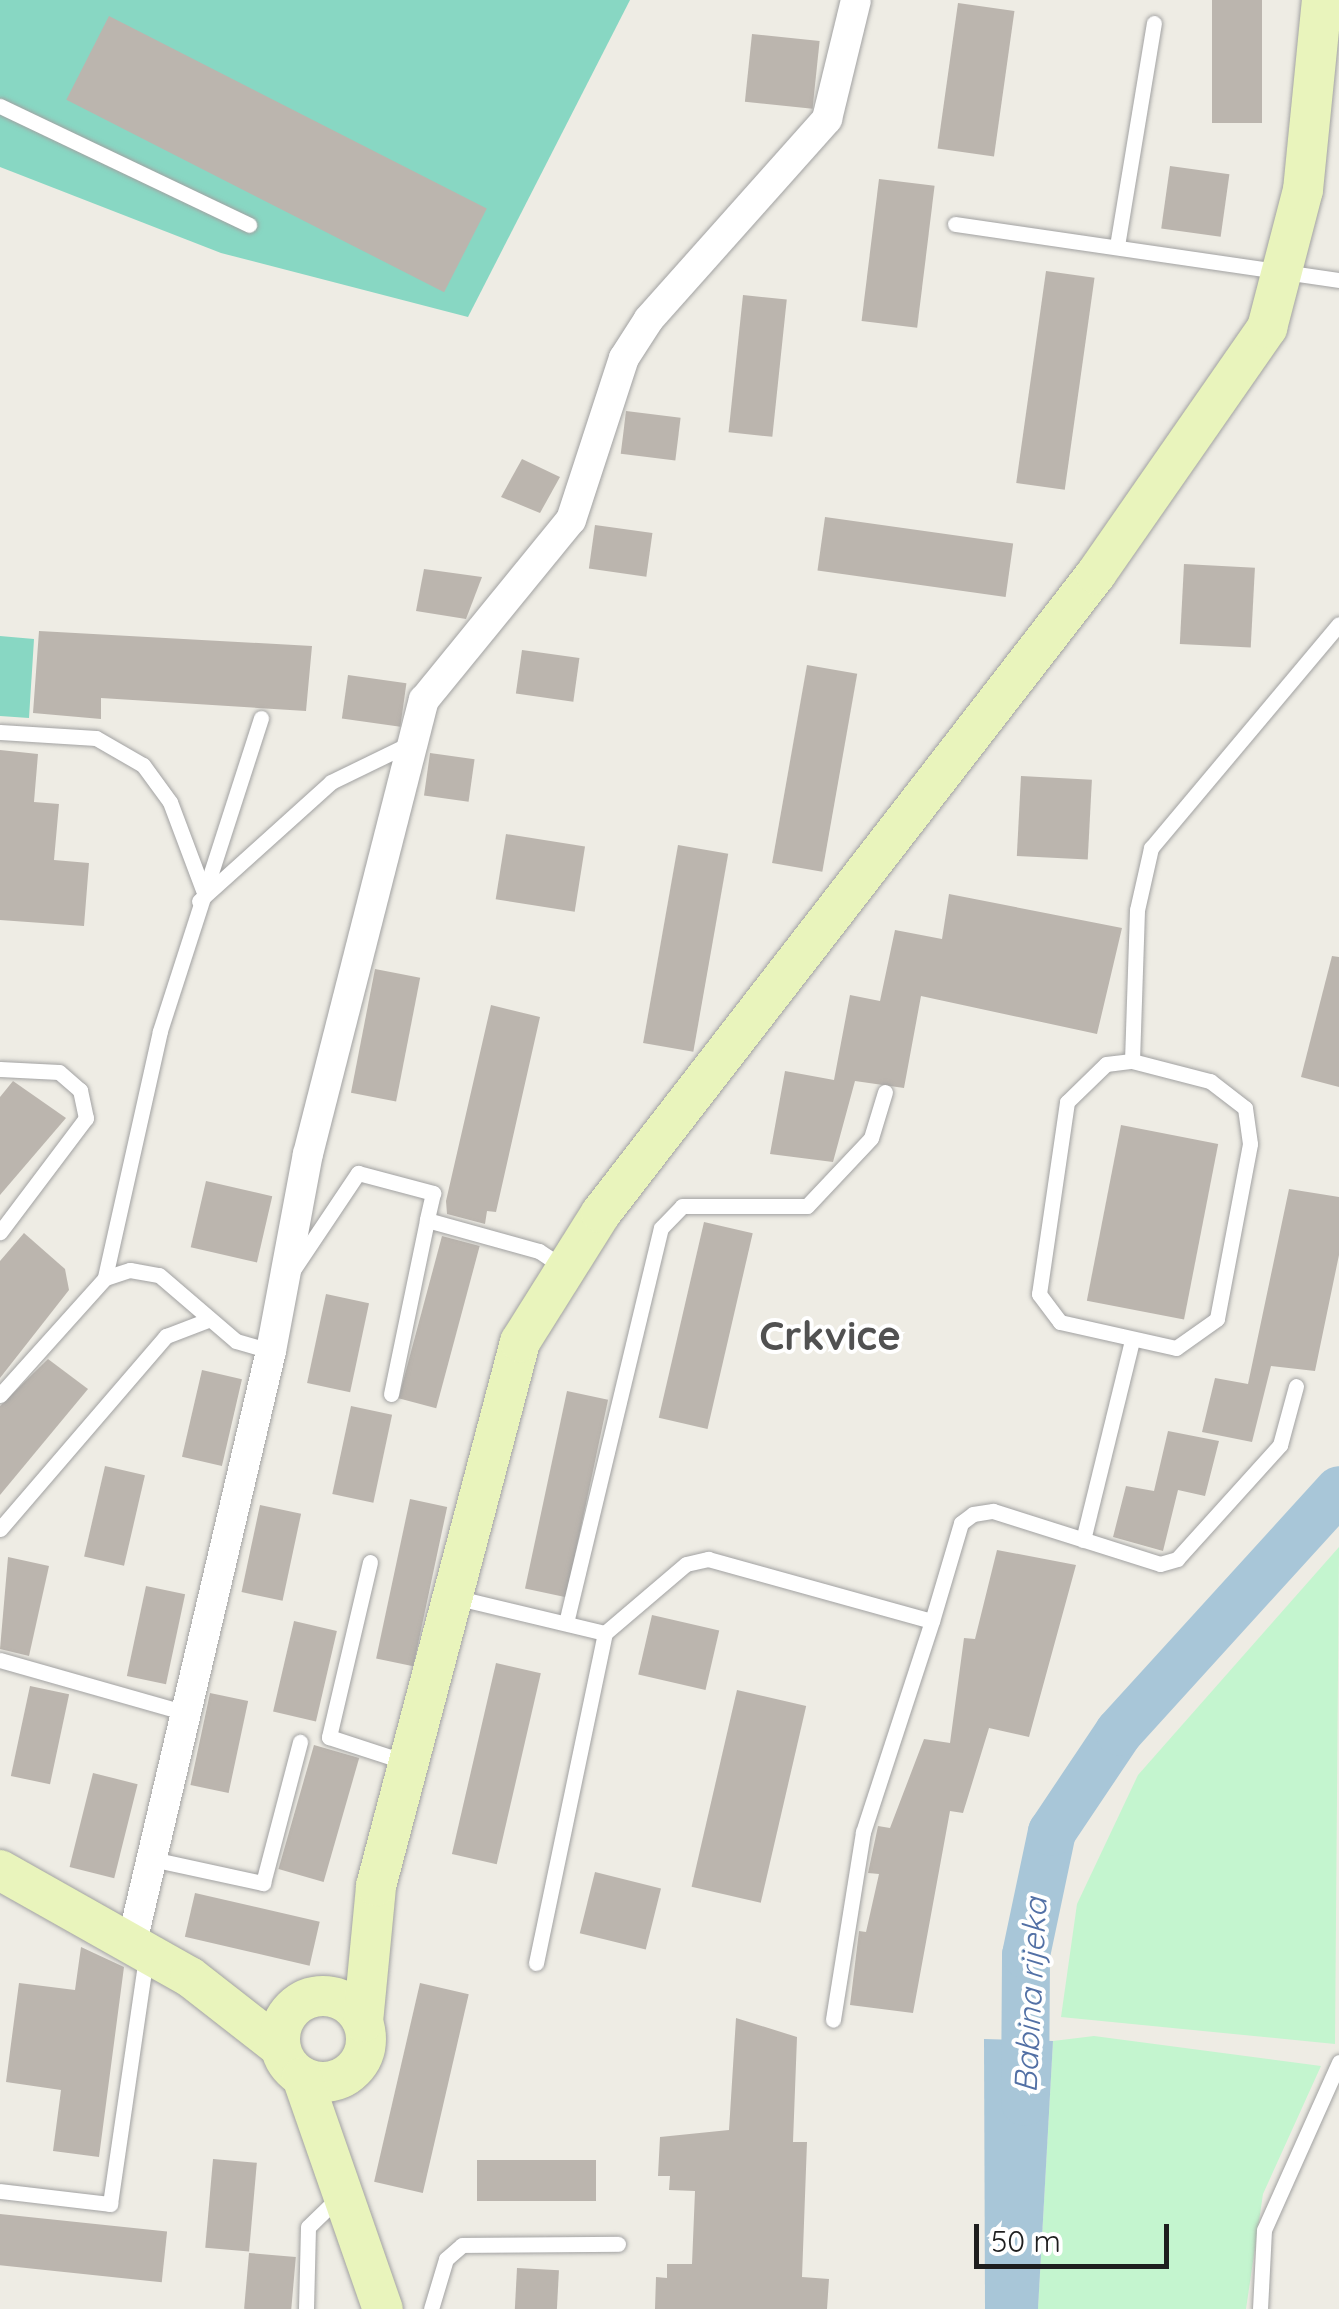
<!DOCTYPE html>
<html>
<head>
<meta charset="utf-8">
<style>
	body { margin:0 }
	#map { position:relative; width:1339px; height:2309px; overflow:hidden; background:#eeece4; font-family:Quicksand,sans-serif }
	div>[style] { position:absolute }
	.park>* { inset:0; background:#c4f5cf }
	.pitch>* { inset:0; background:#88d7c3 }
	.water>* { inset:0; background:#a8c6d8 }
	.river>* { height:48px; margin:-24px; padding:0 24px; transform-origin:24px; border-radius:24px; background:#a8c6d8 }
	.building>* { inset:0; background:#bbb5ae; transform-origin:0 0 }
	.roads { filter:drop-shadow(0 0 2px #a2a2a2) drop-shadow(0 0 2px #a2a2a2) }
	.lane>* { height:15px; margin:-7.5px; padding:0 7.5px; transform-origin:7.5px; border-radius:7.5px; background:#fff }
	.street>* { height:30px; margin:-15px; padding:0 15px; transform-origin:15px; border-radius:15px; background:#fff }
	.secondary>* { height:40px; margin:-20px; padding:0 20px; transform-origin:20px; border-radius:20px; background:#e9f4bc }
	.secondary>.ring { margin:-20px; padding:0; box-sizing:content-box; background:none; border:40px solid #e9f4bc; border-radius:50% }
	span { translate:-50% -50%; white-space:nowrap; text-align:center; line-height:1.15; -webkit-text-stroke:8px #fff; paint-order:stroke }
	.water-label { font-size:32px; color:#5270a5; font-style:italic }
	.district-label { font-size:40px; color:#515151; font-weight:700 }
	.scale { position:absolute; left:974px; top:2224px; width:195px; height:45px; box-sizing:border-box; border:5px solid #1e1e1e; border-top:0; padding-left:12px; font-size:30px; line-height:35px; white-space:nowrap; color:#1e1e1e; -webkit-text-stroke:8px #fff; paint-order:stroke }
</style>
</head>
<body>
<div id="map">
	<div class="park">
		<i style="clip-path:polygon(1339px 1547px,1335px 2044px,1061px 2017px,1077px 1904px,1138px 1775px)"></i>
		<i style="clip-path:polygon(1094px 2036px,1321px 2066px,1263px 2194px,1246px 2309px,1038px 2309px,1053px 2041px)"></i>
	</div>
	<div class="pitch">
		<i style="clip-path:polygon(0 0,630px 0,468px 317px,221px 253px,0 167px)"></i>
		<i style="clip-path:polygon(0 636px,34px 639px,29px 718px,0 716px)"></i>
	</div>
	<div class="water">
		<i style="clip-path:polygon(984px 2039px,1053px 2041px,1038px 2309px,985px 2309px)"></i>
	</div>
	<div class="river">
		<i style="left:1025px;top:2102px;width:147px;rotate:-89.6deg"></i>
		<i style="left:1026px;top:1955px;width:126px;rotate:-78.1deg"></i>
		<i style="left:1052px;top:1832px;width:120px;rotate:-56.2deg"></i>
		<i style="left:1119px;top:1732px;width:327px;rotate:-47.7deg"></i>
	</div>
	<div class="building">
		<i style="left:1212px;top:0;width:50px;height:123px"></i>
		<i style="left:958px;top:3px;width:57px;height:147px;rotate:8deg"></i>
		<i style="left:109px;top:16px;width:424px;height:94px;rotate:27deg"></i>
		<i style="left:752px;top:34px;width:68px;height:68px;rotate:6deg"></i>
		<i style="left:1170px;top:166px;width:60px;height:63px;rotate:8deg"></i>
		<i style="left:879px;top:179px;width:56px;height:143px;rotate:7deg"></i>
		<i style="left:1046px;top:271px;width:49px;height:214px;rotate:8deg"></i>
		<i style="left:743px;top:295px;width:44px;height:138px;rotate:6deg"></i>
		<i style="left:626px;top:411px;width:55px;height:43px;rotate:7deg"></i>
		<i style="clip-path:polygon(522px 459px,560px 477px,540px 513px,501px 497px)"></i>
		<i style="left:825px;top:517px;width:190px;height:54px;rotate:8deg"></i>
		<i style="left:595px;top:525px;width:58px;height:44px;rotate:8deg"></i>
		<i style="left:1184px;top:564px;width:71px;height:80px;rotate:3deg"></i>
		<i style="clip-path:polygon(424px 569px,482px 577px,466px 619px,416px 611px)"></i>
		<i style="clip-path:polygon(39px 631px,312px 646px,306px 711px,101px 698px,101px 719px,33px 713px)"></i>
		<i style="left:522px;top:650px;width:58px;height:44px;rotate:8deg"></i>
		<i style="left:807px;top:665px;width:51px;height:201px;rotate:10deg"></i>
		<i style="left:348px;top:675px;width:59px;height:44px;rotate:8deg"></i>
		<i style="clip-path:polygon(0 750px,38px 754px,34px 802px,59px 804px,54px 860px,89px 863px,84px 926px,0 920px)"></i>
		<i style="left:430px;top:753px;width:45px;height:43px;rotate:8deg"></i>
		<i style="left:1021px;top:776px;width:71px;height:80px;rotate:3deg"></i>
		<i style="left:506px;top:834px;width:80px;height:66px;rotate:9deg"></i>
		<i style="left:678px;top:845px;width:51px;height:201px;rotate:10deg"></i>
		<i style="clip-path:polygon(949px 894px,1122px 928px,1097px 1034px,921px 996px,904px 1088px,855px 1081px,833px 1162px,770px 1154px,785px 1071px,834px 1080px,850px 995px,880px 1001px,895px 930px,942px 939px)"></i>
		<i style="clip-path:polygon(1332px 956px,1339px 957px,1339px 1087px,1301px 1077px)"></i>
		<i style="left:375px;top:969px;width:46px;height:126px;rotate:11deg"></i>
		<i style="clip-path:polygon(491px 1005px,540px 1017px,496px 1212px,487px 1211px,485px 1224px,447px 1214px,446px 1201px)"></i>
		<i style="clip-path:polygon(13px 1081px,66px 1118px,0 1195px,0 1097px)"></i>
		<i style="left:1121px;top:1125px;width:99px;height:179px;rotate:11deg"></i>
		<i style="left:206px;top:1181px;width:68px;height:68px;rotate:13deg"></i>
		<i style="clip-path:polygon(1289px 1189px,1339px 1197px,1339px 1255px,1315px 1371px,1271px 1366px,1252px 1442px,1202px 1432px,1215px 1378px,1248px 1384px)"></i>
		<i style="left:704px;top:1222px;width:50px;height:201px;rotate:13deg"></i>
		<i style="clip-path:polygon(24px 1233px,65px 1269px,69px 1290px,0 1378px,0 1261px)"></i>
		<i style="left:442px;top:1236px;width:39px;height:168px;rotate:15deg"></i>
		<i style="left:326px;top:1294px;width:44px;height:91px;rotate:12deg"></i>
		<i style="clip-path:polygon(48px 1359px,88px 1389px,0 1495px,0 1406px)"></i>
		<i style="left:202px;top:1370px;width:41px;height:89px;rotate:13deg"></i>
		<i style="left:567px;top:1391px;width:42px;height:202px;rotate:12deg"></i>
		<i style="left:351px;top:1406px;width:42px;height:90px;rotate:12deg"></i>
		<i style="clip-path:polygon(1168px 1431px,1219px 1441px,1205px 1496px,1178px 1490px,1163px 1551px,1113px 1537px,1126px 1486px,1154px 1491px)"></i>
		<i style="left:105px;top:1466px;width:41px;height:93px;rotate:13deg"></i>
		<i style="left:410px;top:1499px;width:38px;height:163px;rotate:12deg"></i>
		<i style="left:260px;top:1505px;width:42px;height:89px;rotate:12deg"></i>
		<i style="clip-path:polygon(997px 1550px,1076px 1565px,1029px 1737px,989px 1728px,963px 1813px,950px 1811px,913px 2013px,850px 2005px,859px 1931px,866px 1932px,879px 1874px,868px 1873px,878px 1826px,890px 1828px,924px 1739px,950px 1743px,964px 1638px,975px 1639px)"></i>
		<i style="clip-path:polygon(8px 1557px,49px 1566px,29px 1656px,0 1649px)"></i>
		<i style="left:146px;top:1586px;width:40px;height:92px;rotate:12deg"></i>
		<i style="left:652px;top:1615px;width:69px;height:61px;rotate:13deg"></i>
		<i style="left:294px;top:1621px;width:44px;height:93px;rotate:13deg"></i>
		<i style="left:496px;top:1663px;width:46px;height:196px;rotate:13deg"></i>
		<i style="left:30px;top:1686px;width:40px;height:92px;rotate:12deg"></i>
		<i style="left:737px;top:1690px;width:71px;height:202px;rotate:13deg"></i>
		<i style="left:210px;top:1693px;width:39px;height:94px;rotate:12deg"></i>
		<i style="left:314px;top:1745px;width:47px;height:129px;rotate:16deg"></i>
		<i style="left:93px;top:1773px;width:46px;height:97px;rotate:14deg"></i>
		<i style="left:595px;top:1872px;width:68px;height:63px;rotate:14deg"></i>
		<i style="left:195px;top:1893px;width:128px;height:45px;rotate:13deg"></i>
		<i style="clip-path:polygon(81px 1947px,124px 1967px,99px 2157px,53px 2151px,61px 2090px,6px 2082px,19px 1983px,75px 1990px)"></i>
		<i style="left:420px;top:1983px;width:50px;height:204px;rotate:13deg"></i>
		<i style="clip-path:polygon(736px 2018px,797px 2037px,793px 2142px,807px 2142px,802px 2277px,829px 2279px,827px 2309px,655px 2309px,656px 2277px,667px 2278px,667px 2264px,692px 2264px,695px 2191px,669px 2190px,670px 2176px,658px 2176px,660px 2137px,729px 2130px)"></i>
		<i style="left:213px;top:2159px;width:44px;height:89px;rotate:5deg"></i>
		<i style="left:477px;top:2160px;width:119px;height:41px"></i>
		<i style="left:0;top:2214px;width:168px;height:51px;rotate:6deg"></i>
		<i style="left:249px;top:2253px;width:47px;height:56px;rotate:5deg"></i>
		<i style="left:517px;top:2268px;width:42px;height:41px;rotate:3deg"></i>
	</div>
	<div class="roads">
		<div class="lane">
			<i style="left:0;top:106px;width:276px;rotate:25.5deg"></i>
			<i style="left:955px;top:224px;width:388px;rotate:8.3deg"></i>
			<i style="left:1117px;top:246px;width:226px;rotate:-80.6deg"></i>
			<i style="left:261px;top:718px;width:329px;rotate:107.9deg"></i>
			<i style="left:160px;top:1031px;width:253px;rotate:102.6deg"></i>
			<i style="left:105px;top:1278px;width:26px;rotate:-18deg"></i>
			<i style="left:130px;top:1270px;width:29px;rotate:10deg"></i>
			<i style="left:159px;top:1275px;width:101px;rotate:40.6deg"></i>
			<i style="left:236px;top:1341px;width:36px;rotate:16deg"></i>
			<i style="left:0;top:732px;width:96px;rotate:3.6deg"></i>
			<i style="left:96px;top:738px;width:54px;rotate:29.9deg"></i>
			<i style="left:143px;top:765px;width:46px;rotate:53.9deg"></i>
			<i style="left:170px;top:802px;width:94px;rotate:69.4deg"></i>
			<i style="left:199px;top:901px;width:178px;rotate:-42deg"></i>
			<i style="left:331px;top:782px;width:89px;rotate:-26deg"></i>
			<i style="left:1132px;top:1061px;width:81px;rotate:14.4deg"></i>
			<i style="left:1210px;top:1081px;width:44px;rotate:37.6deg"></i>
			<i style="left:1245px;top:1108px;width:36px;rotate:82deg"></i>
			<i style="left:1250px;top:1144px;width:178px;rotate:100.7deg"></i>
			<i style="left:1217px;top:1319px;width:50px;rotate:144.7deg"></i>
			<i style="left:1176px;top:1348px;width:119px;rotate:-167.4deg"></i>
			<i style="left:1060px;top:1322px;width:35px;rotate:-127deg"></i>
			<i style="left:1039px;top:1294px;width:194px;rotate:-81.7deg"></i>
			<i style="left:1067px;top:1102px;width:54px;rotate:-44.3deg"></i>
			<i style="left:1106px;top:1064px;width:26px;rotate:-7deg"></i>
			<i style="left:1132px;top:1061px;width:151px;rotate:-88.1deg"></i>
			<i style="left:1137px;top:910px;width:64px;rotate:-77.3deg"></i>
			<i style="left:1151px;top:848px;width:292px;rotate:-50deg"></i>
			<i style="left:0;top:1069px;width:59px;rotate:2.9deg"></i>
			<i style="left:59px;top:1072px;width:28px;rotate:41deg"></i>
			<i style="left:80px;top:1090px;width:29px;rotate:78deg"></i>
			<i style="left:86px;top:1118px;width:143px;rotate:127deg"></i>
			<i style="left:293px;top:1270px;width:117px;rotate:-56.2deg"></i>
			<i style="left:358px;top:1173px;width:78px;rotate:14.9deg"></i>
			<i style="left:433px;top:1193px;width:28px;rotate:103deg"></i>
			<i style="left:391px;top:1394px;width:178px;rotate:-78.3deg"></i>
			<i style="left:427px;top:1220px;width:116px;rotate:15.5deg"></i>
			<i style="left:539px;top:1251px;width:30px;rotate:34deg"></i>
			<i style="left:0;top:1395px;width:157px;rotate:-48.1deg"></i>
			<i style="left:0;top:1529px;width:255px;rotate:-49.3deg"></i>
			<i style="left:166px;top:1336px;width:45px;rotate:-20.9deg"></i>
			<i style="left:1083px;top:1540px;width:206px;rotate:-76.2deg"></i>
			<i style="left:370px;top:1562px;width:180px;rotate:103.2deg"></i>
			<i style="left:329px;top:1737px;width:81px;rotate:18deg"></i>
			<i style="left:454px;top:1597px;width:155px;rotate:13.4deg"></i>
			<i style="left:605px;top:1633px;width:106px;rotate:-40.4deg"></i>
			<i style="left:686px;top:1564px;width:23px;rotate:-13deg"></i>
			<i style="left:708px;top:1559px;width:232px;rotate:15.5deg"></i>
			<i style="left:932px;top:1621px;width:222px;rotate:108.1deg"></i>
			<i style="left:863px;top:1832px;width:190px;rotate:99.1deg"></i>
			<i style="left:932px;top:1621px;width:102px;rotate:-73.5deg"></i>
			<i style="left:961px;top:1523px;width:15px;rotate:-37deg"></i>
			<i style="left:973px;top:1514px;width:20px;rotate:-9deg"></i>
			<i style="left:993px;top:1511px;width:175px;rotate:17.6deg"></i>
			<i style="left:1160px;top:1564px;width:18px;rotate:-16deg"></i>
			<i style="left:1177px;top:1559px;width:154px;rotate:-47.9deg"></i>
			<i style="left:1280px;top:1445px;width:61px;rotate:-74.8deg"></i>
			<i style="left:566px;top:1623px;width:406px;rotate:-76.5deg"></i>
			<i style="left:661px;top:1228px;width:30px;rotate:-46deg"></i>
			<i style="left:682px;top:1206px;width:125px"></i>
			<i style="left:807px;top:1206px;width:93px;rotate:-46.7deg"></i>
			<i style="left:871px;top:1138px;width:48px;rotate:-73.1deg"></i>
			<i style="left:0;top:1660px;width:189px;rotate:15.9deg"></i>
			<i style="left:147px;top:1858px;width:119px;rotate:12.2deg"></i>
			<i style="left:263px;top:1883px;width:146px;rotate:-75.3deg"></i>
			<i style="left:536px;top:1963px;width:337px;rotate:-78.2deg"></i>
			<i style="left:0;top:2191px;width:111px;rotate:6.7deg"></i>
			<i style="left:110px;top:2204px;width:250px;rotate:-81.7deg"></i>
			<i style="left:306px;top:2309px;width:82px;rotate:-88.6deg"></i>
			<i style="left:308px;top:2227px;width:46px;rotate:-44.1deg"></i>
			<i style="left:431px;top:2309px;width:52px;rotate:-73.3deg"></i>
			<i style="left:446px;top:2259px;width:21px;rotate:-41deg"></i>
			<i style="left:462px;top:2245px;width:156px;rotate:-0.4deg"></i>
			<i style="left:1260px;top:2309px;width:79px;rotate:-87.1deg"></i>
			<i style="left:1264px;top:2230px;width:184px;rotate:-65.9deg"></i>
		</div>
		<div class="street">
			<i style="left:132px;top:1942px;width:607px;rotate:-76.76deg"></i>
			<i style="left:271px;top:1351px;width:200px;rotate:-79.4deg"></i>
			<i style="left:308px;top:1154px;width:469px;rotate:-75.7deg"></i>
			<i style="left:424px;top:700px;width:232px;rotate:-50.8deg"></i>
			<i style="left:571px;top:520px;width:170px;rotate:-71.9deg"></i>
			<i style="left:624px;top:358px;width:46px;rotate:-57.3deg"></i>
			<i style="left:649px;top:319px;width:268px;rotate:-48.3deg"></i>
			<i style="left:827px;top:119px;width:122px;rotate:-76.3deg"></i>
		</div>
		<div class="secondary">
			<i style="left:0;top:1870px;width:218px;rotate:29.4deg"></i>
			<i style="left:190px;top:1977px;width:115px;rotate:38deg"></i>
			<i class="ring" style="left:280px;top:1996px;width:46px;height:46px"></i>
			<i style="left:363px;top:2022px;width:137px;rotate:-84.5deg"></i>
			<i style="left:376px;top:1886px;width:563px;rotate:-75.17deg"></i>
			<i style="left:520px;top:1342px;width:152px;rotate:-57.9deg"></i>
			<i style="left:601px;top:1213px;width:808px;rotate:-52.24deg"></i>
			<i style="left:1096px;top:574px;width:300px;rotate:-55.2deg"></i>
			<i style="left:1267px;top:328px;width:143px;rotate:-75.4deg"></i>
			<i style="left:1303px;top:190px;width:191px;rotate:-84.3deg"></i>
			<i style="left:302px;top:2077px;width:246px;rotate:70.8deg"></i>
		</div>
	</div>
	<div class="water-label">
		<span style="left:1030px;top:1995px;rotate:-87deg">Babina rijeka</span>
	</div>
	<div class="district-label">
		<span style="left:830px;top:1335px">Crkvice</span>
	</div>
	<div class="scale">50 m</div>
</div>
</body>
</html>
